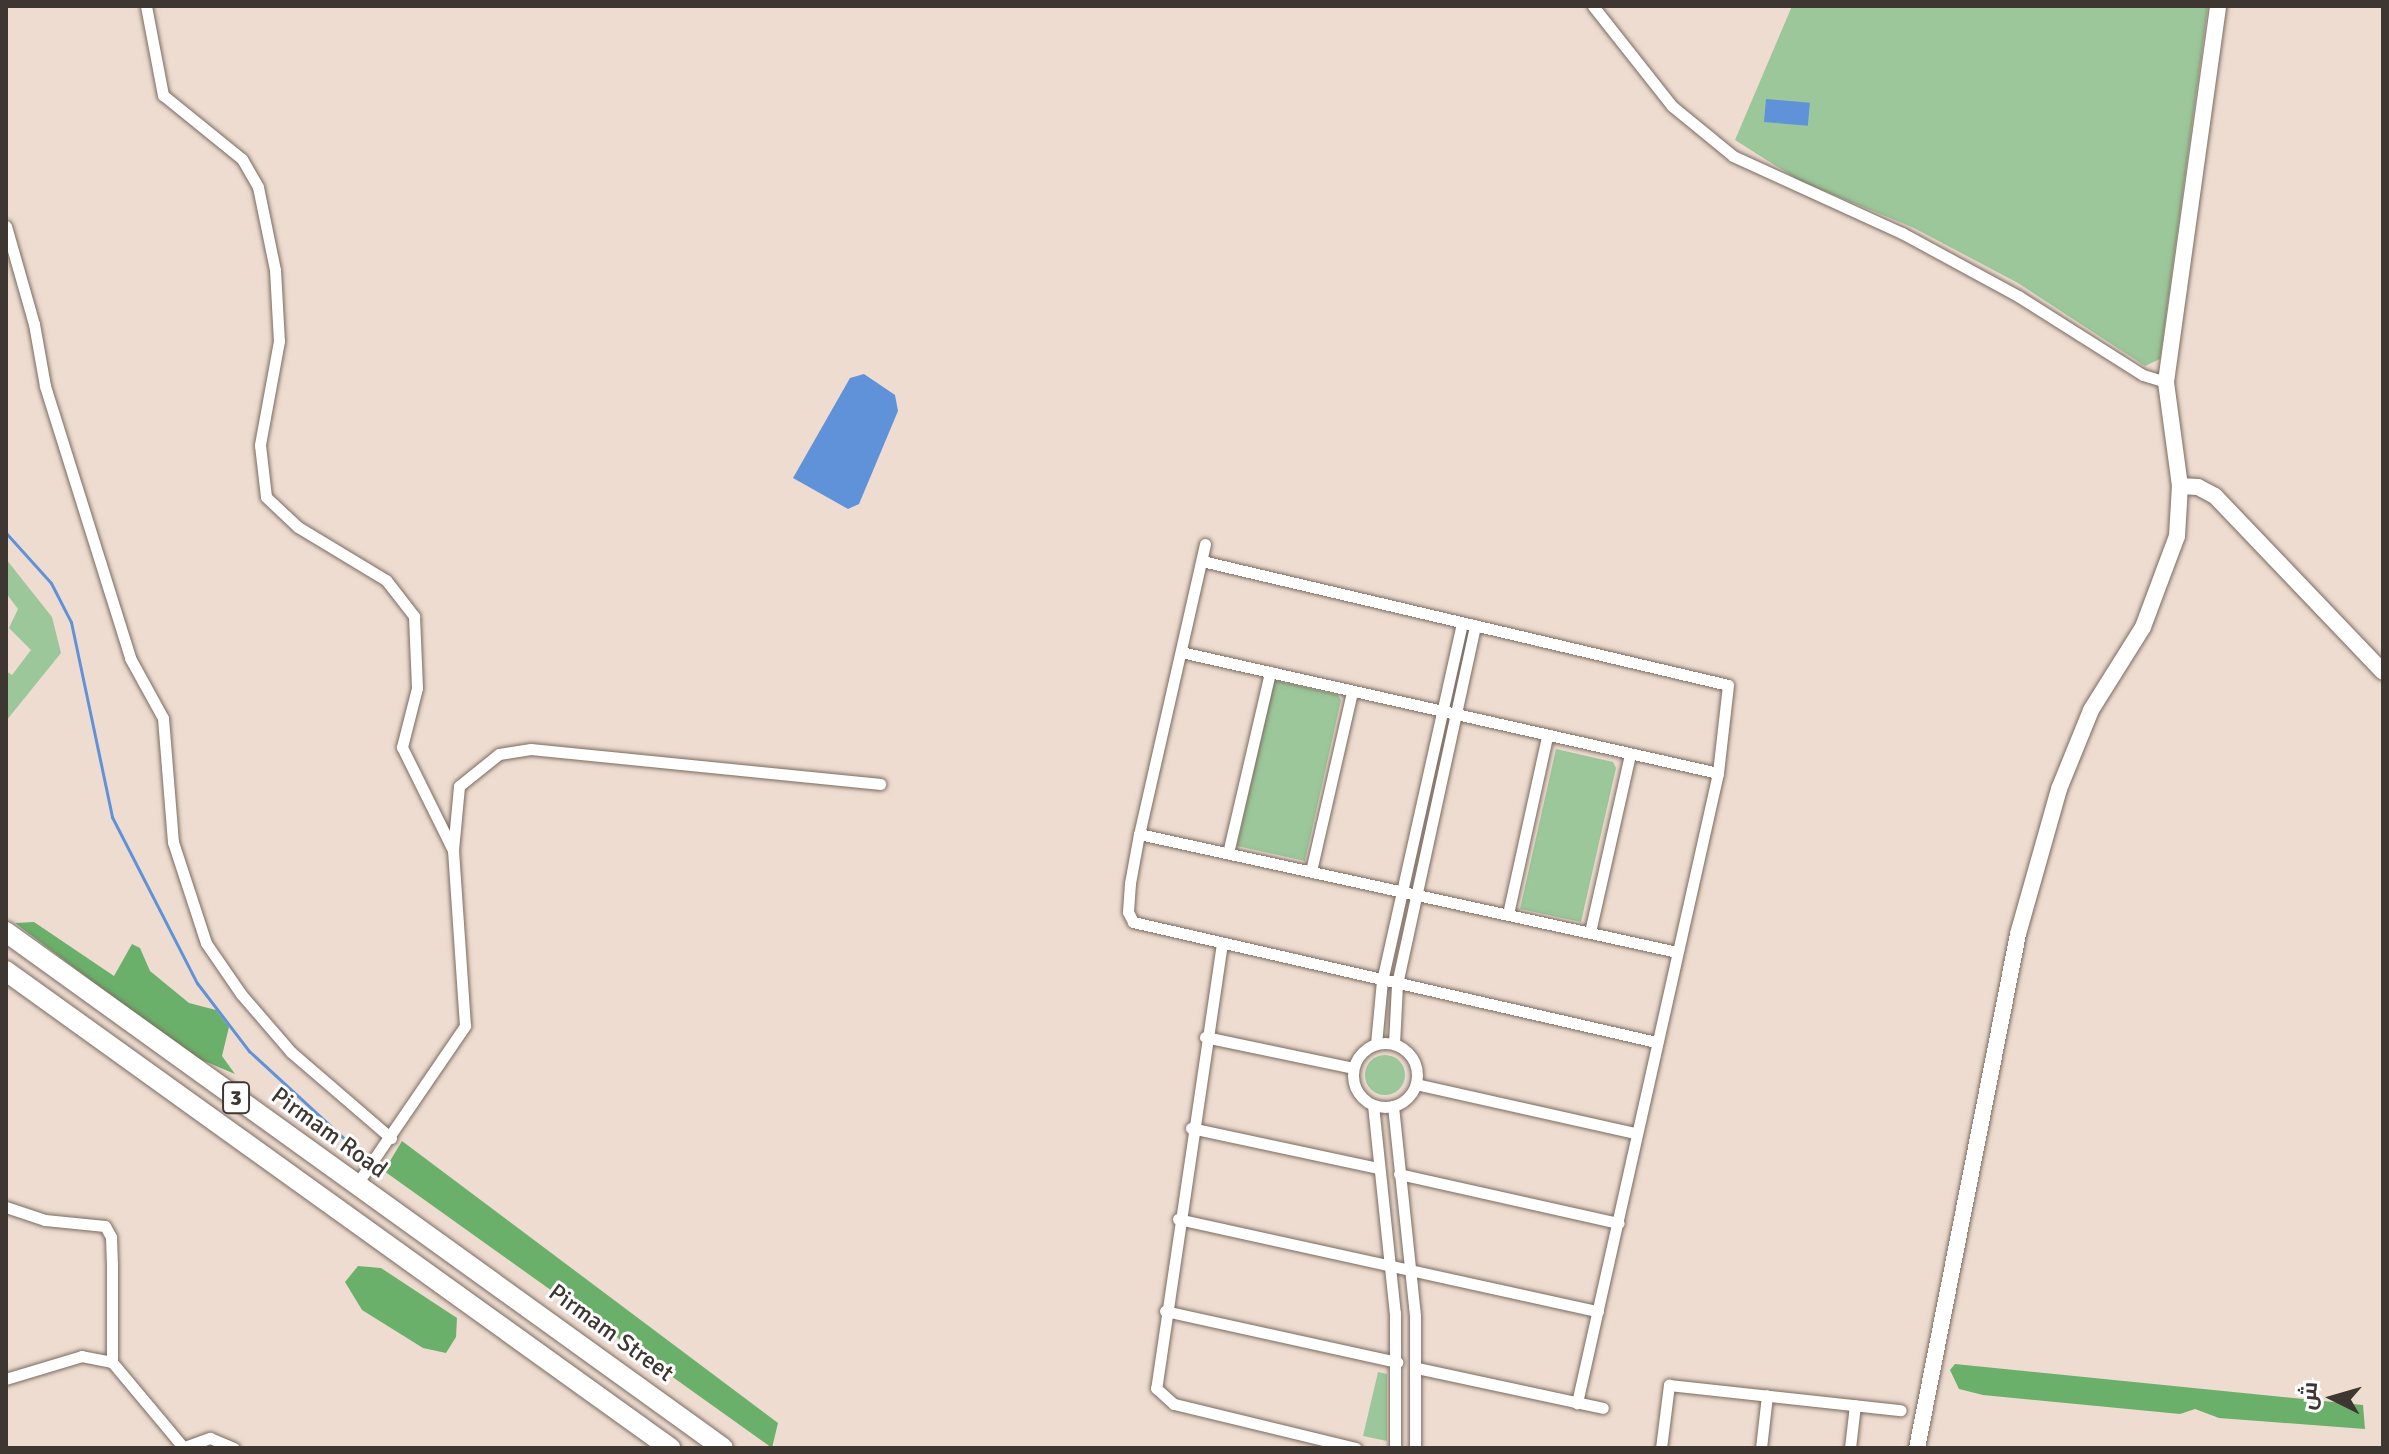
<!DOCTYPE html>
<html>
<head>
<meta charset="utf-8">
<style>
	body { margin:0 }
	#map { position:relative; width:2389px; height:1454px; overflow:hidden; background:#eedcd0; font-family:Signika,Cairo,sans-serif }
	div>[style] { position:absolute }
	.green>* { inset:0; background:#9cc79a }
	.round { border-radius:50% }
	.forest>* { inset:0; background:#6bb06a }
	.water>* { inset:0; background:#6092da; transform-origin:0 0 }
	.stream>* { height:3px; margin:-1.5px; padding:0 1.5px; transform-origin:1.5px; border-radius:1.5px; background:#6092da }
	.roads { filter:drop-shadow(0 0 2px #7a6b60) drop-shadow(0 0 2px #7a6b60) }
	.street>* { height:11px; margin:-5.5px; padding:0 5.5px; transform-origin:5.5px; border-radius:5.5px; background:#fff }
	.street>.ring { margin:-5.5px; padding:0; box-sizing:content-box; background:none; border:11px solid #fff; border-radius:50% }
	.secondary>* { height:16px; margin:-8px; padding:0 8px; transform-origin:8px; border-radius:8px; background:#fff }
	.highway>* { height:20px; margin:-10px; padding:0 10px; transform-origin:10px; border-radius:10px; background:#fff }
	span { translate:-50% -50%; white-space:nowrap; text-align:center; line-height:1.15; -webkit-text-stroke:6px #fff; paint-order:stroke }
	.shield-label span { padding:2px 6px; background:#fff; border:2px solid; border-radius:6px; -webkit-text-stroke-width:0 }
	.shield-label { font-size:22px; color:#3d3631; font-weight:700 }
	.street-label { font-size:24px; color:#3d3631 }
	.frame { position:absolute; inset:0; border:8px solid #3d3631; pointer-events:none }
	.north { position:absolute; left:2293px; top:1358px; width:80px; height:80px; -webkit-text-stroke:6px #fff; paint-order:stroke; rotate:275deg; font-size:22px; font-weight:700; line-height:32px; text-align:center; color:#3d3631 }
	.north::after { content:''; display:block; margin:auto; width:28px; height:36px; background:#3d3631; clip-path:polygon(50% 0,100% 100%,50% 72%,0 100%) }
</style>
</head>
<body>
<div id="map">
	<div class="green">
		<i style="clip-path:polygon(1792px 6px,2208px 6px,2160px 359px,2145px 366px,2018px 283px,1914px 228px,1800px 181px,1735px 140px)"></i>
		<i style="clip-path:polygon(6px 559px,52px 617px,61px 653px,6px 721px,6px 671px,12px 675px,31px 650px,9px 628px,18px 609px,6px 593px)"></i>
		<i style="clip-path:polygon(1274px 680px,1338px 695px,1341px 700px,1305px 861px,1237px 846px)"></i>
		<i style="clip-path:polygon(1556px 749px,1613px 762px,1616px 768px,1581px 922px,1520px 909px)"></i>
		<i class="round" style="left:1365px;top:1055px;width:40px;height:40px"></i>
		<i style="clip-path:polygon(1378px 1372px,1387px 1374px,1387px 1441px,1363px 1436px)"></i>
	</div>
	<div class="forest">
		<i style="clip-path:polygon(34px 922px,114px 976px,132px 944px,140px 948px,150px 971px,189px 1003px,216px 1010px,229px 1027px,222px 1056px,235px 1074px,190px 1055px,15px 923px)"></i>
		<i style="clip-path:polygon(402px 1141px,778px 1423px,772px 1448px,384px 1171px)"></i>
		<i style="clip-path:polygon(358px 1266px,381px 1268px,457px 1318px,456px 1337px,446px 1353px,423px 1348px,362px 1310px,345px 1282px)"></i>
		<i style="clip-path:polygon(1955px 1364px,2363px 1405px,2365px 1429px,2219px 1418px,2195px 1409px,2180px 1414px,1983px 1395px,1959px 1389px,1950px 1370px)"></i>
	</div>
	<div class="water">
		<i style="left:1766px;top:99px;width:44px;height:23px;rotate:5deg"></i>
		<i style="clip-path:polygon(864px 374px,895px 395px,898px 411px,859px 504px,848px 509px,793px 478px,850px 378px)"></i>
	</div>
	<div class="stream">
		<i style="left:6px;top:533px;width:67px;rotate:48deg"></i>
		<i style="left:51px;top:583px;width:44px;rotate:62.9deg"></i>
		<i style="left:71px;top:622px;width:199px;rotate:78.1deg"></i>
		<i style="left:112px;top:817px;width:186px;rotate:62.9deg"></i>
		<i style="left:197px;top:983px;width:86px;rotate:52.6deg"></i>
		<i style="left:249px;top:1051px;width:154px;rotate:42.6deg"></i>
	</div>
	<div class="roads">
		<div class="street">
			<i style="left:146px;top:6px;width:91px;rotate:79.2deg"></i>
			<i style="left:163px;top:95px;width:102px;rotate:39deg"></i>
			<i style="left:242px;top:159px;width:32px;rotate:60deg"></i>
			<i style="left:258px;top:187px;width:85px;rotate:78.4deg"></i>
			<i style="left:275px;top:270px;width:71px;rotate:86.8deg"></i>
			<i style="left:279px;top:341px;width:106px;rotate:100.4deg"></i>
			<i style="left:260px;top:445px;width:52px;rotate:83.4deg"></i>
			<i style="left:266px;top:497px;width:44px;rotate:43.2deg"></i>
			<i style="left:298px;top:527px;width:103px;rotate:31.1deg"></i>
			<i style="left:386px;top:580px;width:46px;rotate:52.1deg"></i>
			<i style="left:414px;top:616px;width:72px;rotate:87.6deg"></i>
			<i style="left:417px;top:688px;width:61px;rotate:104.3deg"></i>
			<i style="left:402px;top:747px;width:115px;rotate:63.7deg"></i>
			<i style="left:453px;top:850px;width:176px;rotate:86.1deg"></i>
			<i style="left:465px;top:1026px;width:193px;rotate:124.4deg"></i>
			<i style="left:1593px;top:6px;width:127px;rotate:51.7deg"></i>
			<i style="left:1672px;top:106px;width:79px;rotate:39.3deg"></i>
			<i style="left:1733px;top:156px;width:186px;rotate:24.5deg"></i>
			<i style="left:1902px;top:233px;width:132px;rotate:28.5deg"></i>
			<i style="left:2018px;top:296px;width:148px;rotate:32.3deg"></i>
			<i style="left:2143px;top:375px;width:24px;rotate:17deg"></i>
			<i style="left:6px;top:226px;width:102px;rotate:74.1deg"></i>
			<i style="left:34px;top:324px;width:63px;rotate:79.9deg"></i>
			<i style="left:45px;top:386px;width:285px;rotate:72.6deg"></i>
			<i style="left:130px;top:658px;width:68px;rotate:61.2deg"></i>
			<i style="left:163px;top:718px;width:124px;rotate:85.4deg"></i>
			<i style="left:173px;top:842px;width:106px;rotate:71.9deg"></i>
			<i style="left:206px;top:943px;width:62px;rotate:55.5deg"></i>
			<i style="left:241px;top:994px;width:77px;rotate:49.2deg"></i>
			<i style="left:291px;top:1052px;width:132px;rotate:40.7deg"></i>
			<i style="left:1205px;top:544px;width:297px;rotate:102.8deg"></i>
			<i style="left:1139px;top:834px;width:50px;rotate:100.4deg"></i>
			<i style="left:1130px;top:883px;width:29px;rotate:94deg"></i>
			<i style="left:1128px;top:912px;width:11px;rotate:63deg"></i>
			<i style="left:1133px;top:922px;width:537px;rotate:12.92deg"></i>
			<i style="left:1202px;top:561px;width:540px;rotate:13.26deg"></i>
			<i style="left:1728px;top:685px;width:89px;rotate:96.5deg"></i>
			<i style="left:1718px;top:773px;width:646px;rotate:102.62deg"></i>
			<i style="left:1181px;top:652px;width:550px;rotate:12.7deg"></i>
			<i style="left:1139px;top:834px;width:551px;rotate:12.37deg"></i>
			<i style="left:453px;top:850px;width:64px;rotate:-84.6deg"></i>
			<i style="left:459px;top:786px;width:51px;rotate:-38.7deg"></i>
			<i style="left:499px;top:754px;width:32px;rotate:-9deg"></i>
			<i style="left:531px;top:749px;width:351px;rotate:5.7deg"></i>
			<i style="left:1228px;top:853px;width:186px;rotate:-76.9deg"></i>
			<i style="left:1311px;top:871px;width:184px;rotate:-77.1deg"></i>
			<i style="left:1508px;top:914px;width:182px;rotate:-77.6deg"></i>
			<i style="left:1590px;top:932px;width:182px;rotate:-77.3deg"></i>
			<i style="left:1222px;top:943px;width:450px;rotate:98.4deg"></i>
			<i style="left:1156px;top:1388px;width:24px;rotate:42deg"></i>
			<i style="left:1174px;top:1404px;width:187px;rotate:13.6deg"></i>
			<i style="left:1205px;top:1037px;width:151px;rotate:11.8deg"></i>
			<i class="ring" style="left:1353px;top:1043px;width:53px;height:53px"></i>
			<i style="left:1376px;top:1044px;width:63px;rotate:-84.6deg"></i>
			<i style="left:1382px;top:981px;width:367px;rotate:-77.4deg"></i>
			<i style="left:1394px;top:1044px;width:60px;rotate:-87.1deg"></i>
			<i style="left:1397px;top:984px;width:367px;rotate:-77.7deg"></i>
			<i style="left:1416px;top:1084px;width:225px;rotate:12.6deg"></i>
			<i style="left:1373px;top:1105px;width:209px;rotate:84deg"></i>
			<i style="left:1395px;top:1313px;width:135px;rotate:90deg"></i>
			<i style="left:1393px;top:1106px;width:211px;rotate:84deg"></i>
			<i style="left:1415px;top:1316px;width:132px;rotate:90deg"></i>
			<i style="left:1191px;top:1128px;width:191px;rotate:12.1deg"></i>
			<i style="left:1399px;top:1174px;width:225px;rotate:12.6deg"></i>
			<i style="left:6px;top:1207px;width:41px;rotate:18.4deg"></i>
			<i style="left:45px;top:1220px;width:60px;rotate:5.7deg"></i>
			<i style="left:105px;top:1226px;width:13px;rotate:61deg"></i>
			<i style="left:111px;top:1237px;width:27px;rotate:88deg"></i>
			<i style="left:112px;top:1264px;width:98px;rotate:90deg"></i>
			<i style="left:112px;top:1362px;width:31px;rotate:-169deg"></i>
			<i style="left:82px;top:1356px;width:79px;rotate:163.2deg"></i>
			<i style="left:1178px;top:1219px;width:430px;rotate:12.4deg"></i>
			<i style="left:1165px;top:1311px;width:238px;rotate:12.4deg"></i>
			<i style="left:112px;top:1362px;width:111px;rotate:50.1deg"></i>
			<i style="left:1417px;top:1368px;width:190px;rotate:12.1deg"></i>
			<i style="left:182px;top:1448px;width:30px;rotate:-20deg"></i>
			<i style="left:210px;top:1438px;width:26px;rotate:23deg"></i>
			<i style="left:1661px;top:1448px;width:64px;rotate:-82.8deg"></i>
			<i style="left:1669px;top:1385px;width:233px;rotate:6.2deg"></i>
			<i style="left:1761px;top:1448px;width:53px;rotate:-83.5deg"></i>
			<i style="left:1850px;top:1448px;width:43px;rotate:-83.4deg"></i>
		</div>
		<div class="secondary">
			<i style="left:2180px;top:486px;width:18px;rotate:3deg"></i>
			<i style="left:2198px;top:487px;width:19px;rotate:28deg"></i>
			<i style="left:2215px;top:496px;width:243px;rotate:46.3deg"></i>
			<i style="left:1917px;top:1448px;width:524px;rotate:-78.88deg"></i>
			<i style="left:2018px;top:934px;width:151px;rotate:-74.2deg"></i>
			<i style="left:2059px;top:789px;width:85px;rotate:-67.9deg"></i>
			<i style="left:2091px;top:710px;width:98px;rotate:-57.9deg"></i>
			<i style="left:2143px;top:627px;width:97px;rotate:-69.5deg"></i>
			<i style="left:2177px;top:536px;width:50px;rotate:-86.6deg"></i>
			<i style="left:2180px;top:486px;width:105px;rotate:-97.7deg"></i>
			<i style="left:2166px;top:382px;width:380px;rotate:-82.1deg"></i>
		</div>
		<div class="highway">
			<i style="left:6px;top:932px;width:883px;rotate:35.74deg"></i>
			<i style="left:6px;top:971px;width:818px;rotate:35.69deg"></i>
		</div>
	</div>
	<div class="shield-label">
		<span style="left:236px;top:1098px">3</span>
	</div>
	<div class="street-label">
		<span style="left:329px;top:1133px;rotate:36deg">Pirmam Road</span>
		<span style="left:611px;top:1333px;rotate:36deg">Pirmam Street</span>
	</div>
	<div class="frame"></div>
	<div class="north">ش</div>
</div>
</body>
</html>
